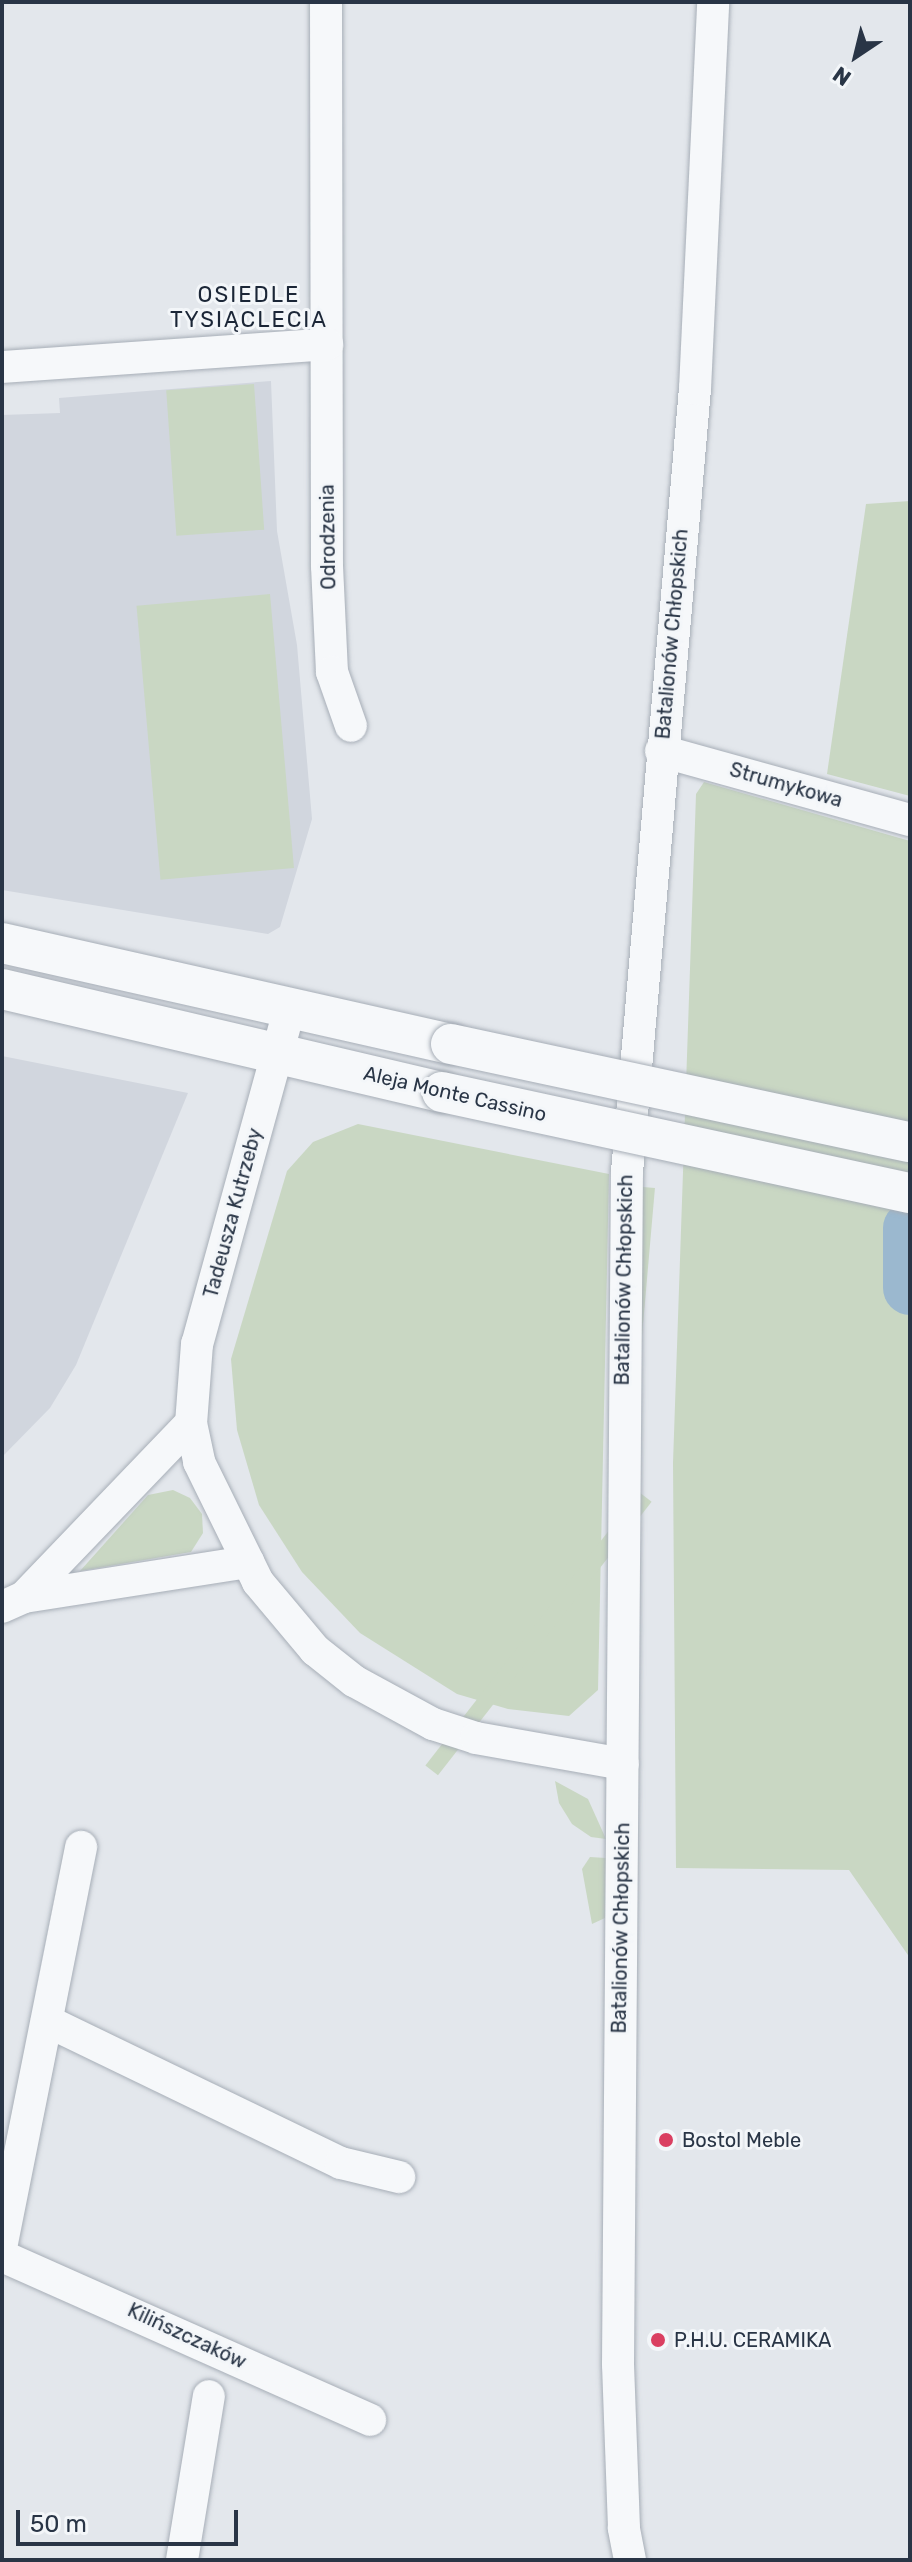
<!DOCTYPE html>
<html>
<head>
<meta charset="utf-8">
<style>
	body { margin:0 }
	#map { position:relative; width:912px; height:2562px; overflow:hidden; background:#e3e7ec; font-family:Rubik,sans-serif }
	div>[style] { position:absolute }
	.built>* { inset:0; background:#d1d6de }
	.green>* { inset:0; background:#c9d7c3; transform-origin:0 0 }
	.river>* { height:54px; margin:-27px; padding:0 27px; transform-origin:27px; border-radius:27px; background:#9bb8cf }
	.roads { filter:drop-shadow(0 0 2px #a7aeb7) drop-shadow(0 0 2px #a7aeb7) }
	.minor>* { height:32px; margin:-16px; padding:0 16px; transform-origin:16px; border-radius:16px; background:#f6f8fa }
	.tertiary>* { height:40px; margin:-20px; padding:0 20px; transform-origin:20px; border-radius:20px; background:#f6f8fa }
	.bridges { filter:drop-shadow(0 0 2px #a7aeb7) drop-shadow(0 0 2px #a7aeb7) }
	.tertiary-bridge>* { height:40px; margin:-20px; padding:0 20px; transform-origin:20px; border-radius:20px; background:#f6f8fa }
	.dots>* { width:22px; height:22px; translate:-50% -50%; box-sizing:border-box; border:4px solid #f3f6f9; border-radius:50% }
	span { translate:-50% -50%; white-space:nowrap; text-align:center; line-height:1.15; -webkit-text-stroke:6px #f3f6f9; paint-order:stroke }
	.street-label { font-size:20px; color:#293546 }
	.poi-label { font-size:20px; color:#293546 }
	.left { translate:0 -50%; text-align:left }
	.neighbourhood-label { font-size:22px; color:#1b2637; letter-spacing:2px }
	.frame { position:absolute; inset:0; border:4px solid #293546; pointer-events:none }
	.north { position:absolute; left:816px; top:16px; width:80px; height:80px; -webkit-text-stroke:6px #f3f6f9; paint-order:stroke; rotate:215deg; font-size:22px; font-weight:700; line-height:32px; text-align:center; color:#293546 }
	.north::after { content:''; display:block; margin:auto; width:28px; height:36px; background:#293546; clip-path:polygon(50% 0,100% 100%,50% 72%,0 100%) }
	.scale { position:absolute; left:16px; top:2510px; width:222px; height:36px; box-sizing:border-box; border:4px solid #293546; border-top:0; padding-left:10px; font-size:24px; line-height:28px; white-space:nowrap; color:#293546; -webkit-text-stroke:6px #f3f6f9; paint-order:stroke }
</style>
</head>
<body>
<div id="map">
	<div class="built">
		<i style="clip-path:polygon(271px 381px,277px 531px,297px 645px,312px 819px,280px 927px,268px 934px,2px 890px,2px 415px,60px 413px,59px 398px)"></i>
		<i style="clip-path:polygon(2px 1056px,188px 1093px,76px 1365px,50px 1408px,2px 1457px)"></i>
	</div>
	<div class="green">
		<i style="left:254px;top:384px;width:146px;height:88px;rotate:86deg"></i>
		<i style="clip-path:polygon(910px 501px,910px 796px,827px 774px,866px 504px)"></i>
		<i style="left:270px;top:594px;width:275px;height:134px;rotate:85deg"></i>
		<i style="clip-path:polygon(704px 782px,910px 841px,910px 1958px,849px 1870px,676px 1868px,673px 1463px,696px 794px)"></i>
		<i style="clip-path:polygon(358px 1124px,609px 1174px,598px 1690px,569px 1716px,508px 1709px,457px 1694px,360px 1633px,302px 1572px,259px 1505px,237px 1430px,231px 1359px,287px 1171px,313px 1142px)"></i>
		<i style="left:643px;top:1187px;width:12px;height:289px;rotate:5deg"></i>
		<i style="clip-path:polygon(173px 1490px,190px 1498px,202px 1514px,203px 1533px,191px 1552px,80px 1571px,148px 1495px)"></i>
		<i style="left:639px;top:1492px;width:16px;height:347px;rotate:38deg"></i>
		<i style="clip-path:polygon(555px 1781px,588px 1799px,606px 1839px,591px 1837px,572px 1824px,559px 1803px)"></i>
		<i style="clip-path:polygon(590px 1857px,606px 1858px,605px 1918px,592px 1924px,582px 1869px)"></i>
	</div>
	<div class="river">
		<i style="left:910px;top:1228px;width:60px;rotate:90deg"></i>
	</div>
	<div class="roads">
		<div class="minor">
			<i style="left:326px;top:2px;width:564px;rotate:89.9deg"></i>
			<i style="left:327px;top:566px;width:106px;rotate:87.3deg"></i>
			<i style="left:332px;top:672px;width:57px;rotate:70.6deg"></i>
			<i style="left:2px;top:367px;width:326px;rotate:-4deg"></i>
			<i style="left:661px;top:751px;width:258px;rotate:15.5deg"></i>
			<i style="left:290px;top:1007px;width:350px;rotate:105.4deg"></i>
			<i style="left:197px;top:1344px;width:79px;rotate:94.3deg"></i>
			<i style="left:191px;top:1423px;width:40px;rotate:78deg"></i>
			<i style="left:199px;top:1462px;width:134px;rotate:63.8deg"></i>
			<i style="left:258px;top:1582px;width:89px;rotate:50deg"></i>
			<i style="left:315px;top:1650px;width:50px;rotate:38.5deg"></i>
			<i style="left:354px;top:1681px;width:90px;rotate:28.6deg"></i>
			<i style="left:433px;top:1724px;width:45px;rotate:18deg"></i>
			<i style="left:476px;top:1738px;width:149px;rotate:10deg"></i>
			<i style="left:24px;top:1597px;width:241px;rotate:-46.2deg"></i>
			<i style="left:2px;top:1607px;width:24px;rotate:-24deg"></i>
			<i style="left:24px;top:1597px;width:227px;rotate:-8.9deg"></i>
			<i style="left:47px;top:2021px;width:326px;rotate:25.8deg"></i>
			<i style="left:341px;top:2163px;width:60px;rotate:13.6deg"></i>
			<i style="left:2px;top:2243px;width:404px;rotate:-78.7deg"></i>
			<i style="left:2px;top:2256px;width:403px;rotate:24deg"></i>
			<i style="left:182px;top:2560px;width:166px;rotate:-80.7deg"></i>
			<i style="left:630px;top:2560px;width:33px;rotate:-101deg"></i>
			<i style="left:624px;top:2528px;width:164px;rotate:-92.1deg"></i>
			<i style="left:618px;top:2364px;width:1192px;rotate:-89.57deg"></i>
			<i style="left:627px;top:1172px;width:786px;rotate:-85.04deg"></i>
			<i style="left:695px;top:389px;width:387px;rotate:-87.3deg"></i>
		</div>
		<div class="tertiary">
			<i style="left:2px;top:943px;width:460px;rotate:12.7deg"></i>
			<i style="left:2px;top:989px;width:452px;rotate:13.2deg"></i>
		</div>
	</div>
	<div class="bridges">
		<div class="tertiary-bridge">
			<i style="left:451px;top:1044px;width:469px;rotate:12.1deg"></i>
			<i style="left:442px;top:1092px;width:479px;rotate:12.2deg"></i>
		</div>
	</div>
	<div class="dots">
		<i style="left:666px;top:2140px;background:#da3f61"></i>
		<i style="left:658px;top:2340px;background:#da3f61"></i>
	</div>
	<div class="street-label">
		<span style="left:328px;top:537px;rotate:-91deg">Odrodzenia</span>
		<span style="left:672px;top:634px;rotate:-85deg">Batalionów Chłopskich</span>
		<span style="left:786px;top:785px;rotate:16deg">Strumykowa</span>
		<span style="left:455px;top:1094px;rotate:13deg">Aleja Monte Cassino</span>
		<span style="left:233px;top:1213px;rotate:-75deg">Tadeusza Kutrzeby</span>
		<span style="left:624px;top:1280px;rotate:-89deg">Batalionów Chłopskich</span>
		<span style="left:621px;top:1928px;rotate:-89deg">Batalionów Chłopskich</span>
		<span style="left:187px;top:2336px;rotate:25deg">Kilińszczaków</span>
	</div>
	<div class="poi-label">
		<span class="left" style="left:682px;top:2140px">Bostol Meble</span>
		<span class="left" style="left:674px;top:2340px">P.H.U. CERAMIKA</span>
	</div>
	<div class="neighbourhood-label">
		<span style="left:249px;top:307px">OSIEDLE<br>TYSIĄCLECIA</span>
	</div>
	<div class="frame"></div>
	<div class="north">N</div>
	<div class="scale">50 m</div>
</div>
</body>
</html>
